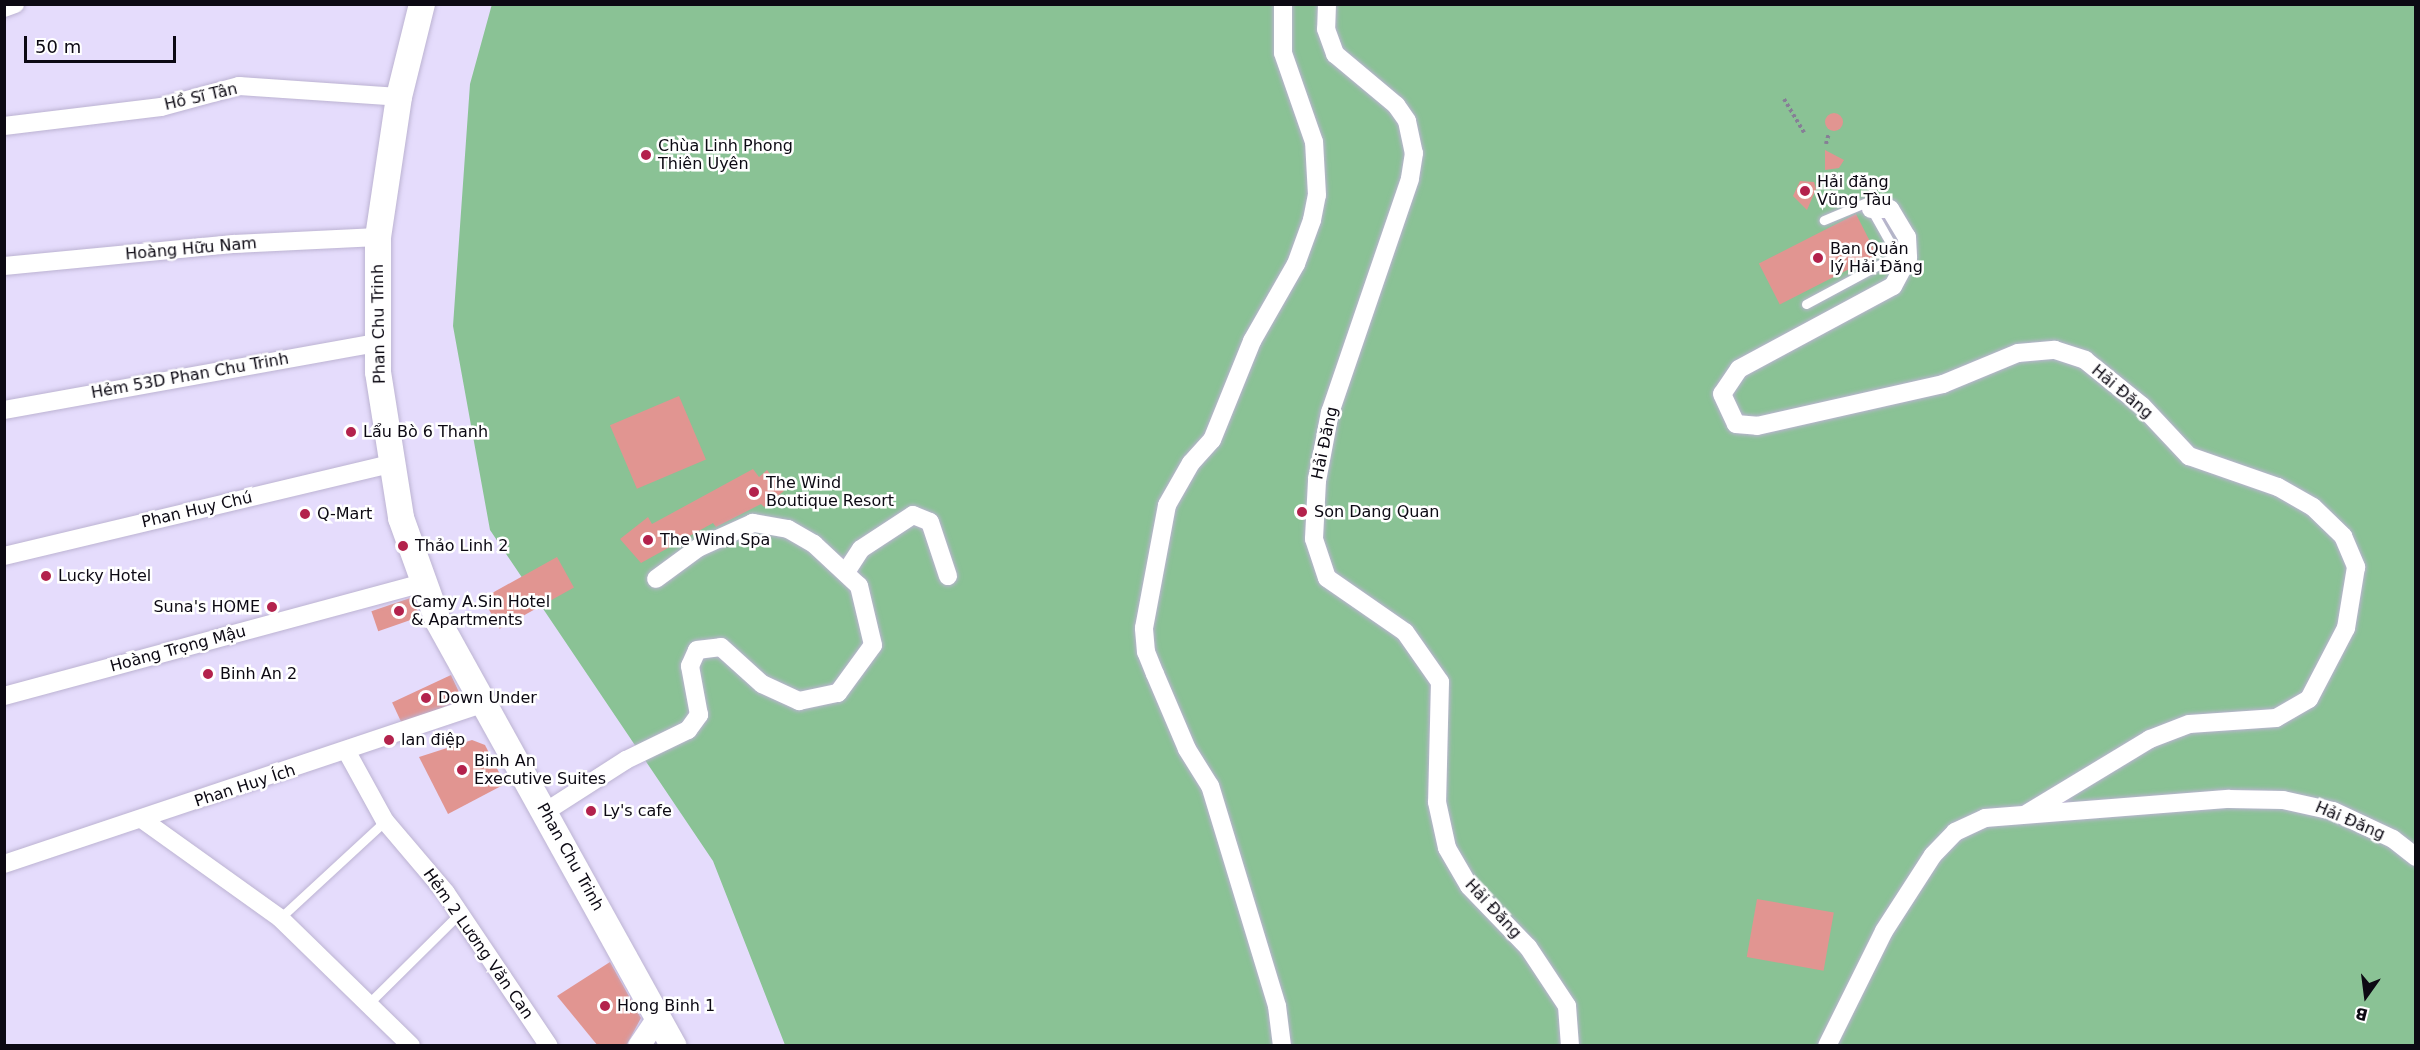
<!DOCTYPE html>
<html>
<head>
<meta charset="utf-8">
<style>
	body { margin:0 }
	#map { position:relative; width:2420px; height:1050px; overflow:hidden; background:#e5dcfc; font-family:"DejaVu Sans",sans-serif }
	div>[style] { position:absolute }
	.green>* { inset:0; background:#8ac295 }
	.building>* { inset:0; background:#e19591; transform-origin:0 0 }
	.round { border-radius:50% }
	.path>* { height:4px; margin-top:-2px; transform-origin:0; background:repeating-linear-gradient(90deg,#867f96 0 3px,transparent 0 6px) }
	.roads { filter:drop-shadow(0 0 2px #bcb3d2) drop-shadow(0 0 2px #bcb3d2) }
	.service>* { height:9px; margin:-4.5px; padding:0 4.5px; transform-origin:4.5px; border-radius:4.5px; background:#fff }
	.minor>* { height:18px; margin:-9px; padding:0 9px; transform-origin:9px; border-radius:9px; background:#fff }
	.tertiary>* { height:22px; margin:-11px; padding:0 11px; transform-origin:11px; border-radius:11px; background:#fff }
	.secondary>* { height:26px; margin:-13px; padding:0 13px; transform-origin:13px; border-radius:13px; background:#fff }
	.dots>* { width:16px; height:16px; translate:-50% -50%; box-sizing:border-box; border:3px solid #fff; border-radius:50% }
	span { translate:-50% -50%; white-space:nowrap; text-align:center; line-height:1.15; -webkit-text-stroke:5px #fff; paint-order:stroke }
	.street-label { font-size:16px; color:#0c0913 }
	.poi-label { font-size:16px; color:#0c0913 }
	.left { translate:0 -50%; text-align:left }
	.right { translate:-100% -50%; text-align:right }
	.frame { position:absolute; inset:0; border:6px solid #0c0913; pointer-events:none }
	.north { position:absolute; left:2336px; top:966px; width:60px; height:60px; -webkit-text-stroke:4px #fff; paint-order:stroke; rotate:194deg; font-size:16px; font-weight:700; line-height:24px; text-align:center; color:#0c0913 }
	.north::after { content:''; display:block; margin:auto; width:21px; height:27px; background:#0c0913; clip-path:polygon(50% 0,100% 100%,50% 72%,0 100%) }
	.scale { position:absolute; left:24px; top:36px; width:152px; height:27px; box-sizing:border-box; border:3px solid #0c0913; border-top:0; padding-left:8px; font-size:18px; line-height:21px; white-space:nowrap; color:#0c0913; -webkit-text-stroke:4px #fff; paint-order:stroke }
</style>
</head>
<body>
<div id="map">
	<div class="green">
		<i style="clip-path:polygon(492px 4px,2415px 5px,2415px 1045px,785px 1045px,713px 861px,490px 530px,453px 326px,470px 84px)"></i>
	</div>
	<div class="building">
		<i class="round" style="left:1825px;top:113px;width:18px;height:18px"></i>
		<i style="clip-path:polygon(1825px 150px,1844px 160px,1839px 168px,1825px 170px)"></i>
		<i style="clip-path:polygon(1800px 181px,1814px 182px,1816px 189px,1807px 210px,1793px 196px)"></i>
		<i style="left:1856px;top:214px;width:46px;height:109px;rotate:63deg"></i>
		<i style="left:679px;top:396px;width:69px;height:75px;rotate:67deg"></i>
		<i style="clip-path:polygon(753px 469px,759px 477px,767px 470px,784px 491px,764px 507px,761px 504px,716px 527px,713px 523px,641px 563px,620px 539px,648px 517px,652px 524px)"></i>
		<i style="left:557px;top:557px;width:35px;height:85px;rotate:61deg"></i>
		<i style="left:413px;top:597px;width:21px;height:44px;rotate:71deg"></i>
		<i style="left:451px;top:675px;width:26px;height:65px;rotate:65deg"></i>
		<i style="clip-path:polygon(472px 740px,485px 745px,505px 784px,448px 814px,419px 757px)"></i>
		<i style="left:1757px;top:899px;width:78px;height:59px;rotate:10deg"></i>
		<i style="clip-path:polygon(610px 962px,641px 1018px,626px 1046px,598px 1046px,557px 996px)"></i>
	</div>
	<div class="path">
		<i style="left:1784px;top:99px;width:39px;rotate:59deg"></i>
		<i style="left:1826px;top:144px;width:11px;rotate:-75deg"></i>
	</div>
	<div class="roads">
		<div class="service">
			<i style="left:1806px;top:304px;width:103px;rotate:-28.3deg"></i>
			<i style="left:1897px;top:255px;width:61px;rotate:-119.5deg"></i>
			<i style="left:1867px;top:202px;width:47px;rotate:157.3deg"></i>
			<i style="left:280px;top:918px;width:143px;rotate:-42.7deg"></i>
			<i style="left:368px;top:1004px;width:129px;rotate:-44.7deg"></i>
		</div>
		<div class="minor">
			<i style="left:1327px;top:4px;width:25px;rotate:92deg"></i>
			<i style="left:1326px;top:29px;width:27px;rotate:70deg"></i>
			<i style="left:1335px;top:54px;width:80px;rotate:39.9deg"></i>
			<i style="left:1396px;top:105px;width:19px;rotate:55deg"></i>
			<i style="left:1407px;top:121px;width:33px;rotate:78deg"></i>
			<i style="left:1414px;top:153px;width:26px;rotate:99deg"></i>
			<i style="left:1410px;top:179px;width:246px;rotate:108.9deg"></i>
			<i style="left:1330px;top:412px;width:70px;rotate:100.7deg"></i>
			<i style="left:1317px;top:481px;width:58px;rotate:93deg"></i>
			<i style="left:1314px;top:539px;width:41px;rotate:71.6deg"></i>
			<i style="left:1327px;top:578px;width:95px;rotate:34.7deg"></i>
			<i style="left:1405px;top:632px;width:61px;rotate:55deg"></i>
			<i style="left:1440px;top:682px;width:120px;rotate:91.4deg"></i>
			<i style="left:1437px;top:802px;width:47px;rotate:77.7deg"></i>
			<i style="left:1447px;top:848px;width:44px;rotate:59.9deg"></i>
			<i style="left:1469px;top:886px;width:85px;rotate:46deg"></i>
			<i style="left:1528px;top:947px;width:71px;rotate:56.5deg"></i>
			<i style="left:1567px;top:1006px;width:40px;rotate:85.7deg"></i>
			<i style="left:4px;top:8px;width:12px;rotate:-20deg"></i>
			<i style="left:4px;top:126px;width:158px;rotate:-6.9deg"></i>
			<i style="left:161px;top:107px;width:81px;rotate:-15.1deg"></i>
			<i style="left:239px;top:86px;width:160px;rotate:3.9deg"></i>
			<i style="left:1871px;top:209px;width:19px"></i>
			<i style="left:1890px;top:209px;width:33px;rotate:59deg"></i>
			<i style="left:1907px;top:237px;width:21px;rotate:87deg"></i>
			<i style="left:1908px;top:258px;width:32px;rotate:118deg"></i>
			<i style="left:1893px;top:286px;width:175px;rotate:151.7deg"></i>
			<i style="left:1739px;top:369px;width:30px;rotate:124deg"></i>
			<i style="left:1722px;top:394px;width:33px;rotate:65deg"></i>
			<i style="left:1736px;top:424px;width:21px;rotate:5deg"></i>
			<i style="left:1757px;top:426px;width:191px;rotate:-12.7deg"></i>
			<i style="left:1943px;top:384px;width:81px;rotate:-22.5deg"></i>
			<i style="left:2018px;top:353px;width:37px;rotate:-5deg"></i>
			<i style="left:2055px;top:350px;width:32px;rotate:18deg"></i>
			<i style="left:2085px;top:360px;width:73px;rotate:38.9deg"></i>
			<i style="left:2142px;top:406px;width:69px;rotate:46.8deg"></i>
			<i style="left:2189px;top:456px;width:94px;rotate:19.2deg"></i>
			<i style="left:2278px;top:487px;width:40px;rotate:29.7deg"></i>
			<i style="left:2313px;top:507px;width:42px;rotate:44deg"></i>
			<i style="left:2343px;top:536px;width:34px;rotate:67deg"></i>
			<i style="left:2356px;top:567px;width:62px;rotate:99.3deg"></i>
			<i style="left:2346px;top:628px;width:80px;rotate:117.5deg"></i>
			<i style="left:2309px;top:699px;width:38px;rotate:150deg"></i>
			<i style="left:2276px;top:718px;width:87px;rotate:176.1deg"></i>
			<i style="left:2189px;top:724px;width:42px;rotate:159deg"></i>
			<i style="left:2150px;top:739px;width:143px;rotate:148.8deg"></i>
			<i style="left:4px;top:266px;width:231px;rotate:-5.5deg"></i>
			<i style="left:234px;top:244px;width:144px;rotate:-2.8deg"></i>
			<i style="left:4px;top:410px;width:377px;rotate:-10.2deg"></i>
			<i style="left:4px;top:556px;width:397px;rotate:-13.4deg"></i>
			<i style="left:846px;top:572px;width:27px;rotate:-57deg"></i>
			<i style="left:861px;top:549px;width:62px;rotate:-33.2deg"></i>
			<i style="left:913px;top:515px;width:18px;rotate:22deg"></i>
			<i style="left:930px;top:522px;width:57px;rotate:71.6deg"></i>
			<i style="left:4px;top:696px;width:433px;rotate:-15.1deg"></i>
			<i style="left:347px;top:752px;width:79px;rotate:61.2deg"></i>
			<i style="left:385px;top:821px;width:94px;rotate:49.7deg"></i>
			<i style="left:446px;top:893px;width:184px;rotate:56.1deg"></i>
			<i style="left:545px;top:812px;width:96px;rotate:-32.7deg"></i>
			<i style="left:626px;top:760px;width:69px;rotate:-25.8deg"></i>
			<i style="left:688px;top:730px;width:19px;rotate:-54deg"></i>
			<i style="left:699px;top:715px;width:50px;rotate:-100.4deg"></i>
			<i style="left:690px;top:666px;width:17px;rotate:-66deg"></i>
			<i style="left:697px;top:650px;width:24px;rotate:-7deg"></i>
			<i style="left:721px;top:647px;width:55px;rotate:42.1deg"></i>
			<i style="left:762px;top:684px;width:41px;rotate:24.7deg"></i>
			<i style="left:799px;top:701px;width:40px;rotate:-12deg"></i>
			<i style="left:838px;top:693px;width:59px;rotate:-53.9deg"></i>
			<i style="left:873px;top:645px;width:61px;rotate:-103.3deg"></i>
			<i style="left:859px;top:586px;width:62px;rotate:-137deg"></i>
			<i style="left:814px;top:544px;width:30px;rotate:-150deg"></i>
			<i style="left:788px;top:529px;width:36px;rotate:-170deg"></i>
			<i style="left:753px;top:523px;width:60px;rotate:155.6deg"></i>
			<i style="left:698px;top:548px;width:52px;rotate:143.6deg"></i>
			<i style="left:143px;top:820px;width:168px;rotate:35.6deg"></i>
			<i style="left:280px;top:918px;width:183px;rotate:44.3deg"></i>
			<i style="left:4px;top:864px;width:507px;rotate:-18.51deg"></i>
			<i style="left:1282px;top:1046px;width:40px;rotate:-97.1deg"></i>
			<i style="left:1277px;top:1006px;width:230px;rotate:-106.9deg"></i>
			<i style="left:1210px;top:786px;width:44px;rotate:-121.9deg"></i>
			<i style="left:1187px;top:749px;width:82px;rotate:-113.1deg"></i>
			<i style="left:1155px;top:674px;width:24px;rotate:-112deg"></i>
			<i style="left:1146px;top:652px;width:24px;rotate:-95deg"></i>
			<i style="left:1144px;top:628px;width:125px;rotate:-79.4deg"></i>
			<i style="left:1167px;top:505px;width:48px;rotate:-60.3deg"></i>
			<i style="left:1191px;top:463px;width:31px;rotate:-48deg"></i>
			<i style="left:1212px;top:440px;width:107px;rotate:-68deg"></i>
			<i style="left:1252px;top:341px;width:89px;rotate:-60.3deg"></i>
			<i style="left:1296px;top:264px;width:47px;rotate:-70deg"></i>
			<i style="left:1312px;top:220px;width:25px;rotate:-79deg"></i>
			<i style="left:1317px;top:195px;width:53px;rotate:-93.2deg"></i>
			<i style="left:1314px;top:142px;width:94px;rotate:-109.2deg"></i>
			<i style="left:1283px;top:53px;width:49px;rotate:-90deg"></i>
			<i style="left:1827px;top:1046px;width:128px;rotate:-63.6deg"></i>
			<i style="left:1884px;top:931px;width:90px;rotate:-57.2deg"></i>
			<i style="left:1933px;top:855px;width:32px;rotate:-46deg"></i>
			<i style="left:1955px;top:832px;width:33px;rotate:-25deg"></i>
			<i style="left:1985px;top:818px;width:245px;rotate:-4.5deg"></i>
			<i style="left:2229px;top:799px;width:54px;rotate:1.1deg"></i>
			<i style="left:2283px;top:800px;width:51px;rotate:12.4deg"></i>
			<i style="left:2333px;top:811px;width:66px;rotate:25deg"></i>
			<i style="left:2393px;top:839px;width:29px;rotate:38deg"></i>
		</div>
		<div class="tertiary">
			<i style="left:639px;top:1046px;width:36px;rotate:-56deg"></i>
		</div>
		<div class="secondary">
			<i style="left:422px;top:4px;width:96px;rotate:103.9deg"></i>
			<i style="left:399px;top:97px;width:142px;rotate:98.5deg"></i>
			<i style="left:378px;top:237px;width:135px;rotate:90deg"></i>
			<i style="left:378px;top:372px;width:148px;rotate:81deg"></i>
			<i style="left:401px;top:518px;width:109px;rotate:70.2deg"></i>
			<i style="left:438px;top:621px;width:486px;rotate:61deg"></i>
		</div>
	</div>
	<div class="dots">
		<i style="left:646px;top:155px;background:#b3224c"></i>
		<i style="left:1805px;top:191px;background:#b3224c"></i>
		<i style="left:1818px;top:258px;background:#b3224c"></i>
		<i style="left:351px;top:432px;background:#b3224c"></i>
		<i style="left:754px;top:492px;background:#b3224c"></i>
		<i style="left:1302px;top:512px;background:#b3224c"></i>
		<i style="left:305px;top:514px;background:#b3224c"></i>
		<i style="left:648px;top:540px;background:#b3224c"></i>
		<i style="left:403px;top:546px;background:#b3224c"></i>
		<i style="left:46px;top:576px;background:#b3224c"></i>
		<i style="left:272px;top:607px;background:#b3224c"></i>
		<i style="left:399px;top:611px;background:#b3224c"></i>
		<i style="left:208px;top:674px;background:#b3224c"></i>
		<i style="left:426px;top:698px;background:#b3224c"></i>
		<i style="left:389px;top:740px;background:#b3224c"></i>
		<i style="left:462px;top:770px;background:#b3224c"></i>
		<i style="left:591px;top:811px;background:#b3224c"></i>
		<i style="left:605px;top:1006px;background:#b3224c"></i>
	</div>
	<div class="street-label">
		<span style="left:201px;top:97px;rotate:-13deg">Hồ Sĩ Tân</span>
		<span style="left:191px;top:249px;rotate:-5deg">Hoàng Hữu Nam</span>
		<span style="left:379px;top:324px;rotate:-91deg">Phan Chu Trinh</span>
		<span style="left:190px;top:376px;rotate:-10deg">Hẻm 53D Phan Chu Trinh</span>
		<span style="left:2122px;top:392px;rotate:40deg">Hải Đăng</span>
		<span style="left:1325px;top:443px;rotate:-78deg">Hải Đăng</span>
		<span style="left:197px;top:510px;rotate:-13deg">Phan Huy Chú</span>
		<span style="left:178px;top:649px;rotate:-15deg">Hoàng Trọng Mậu</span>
		<span style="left:245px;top:786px;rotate:-18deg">Phan Huy Ích</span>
		<span style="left:2350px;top:821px;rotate:23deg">Hải Đăng</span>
		<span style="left:570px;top:857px;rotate:61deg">Phan Chu Trinh</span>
		<span style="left:1493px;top:909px;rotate:47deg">Hải Đăng</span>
		<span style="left:478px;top:944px;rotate:55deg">Hẻm 2 Lương Văn Can</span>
	</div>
	<div class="poi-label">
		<span class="left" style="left:658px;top:155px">Chùa Linh Phong<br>Thiên Uyên</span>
		<span class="left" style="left:1817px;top:191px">Hải đăng<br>Vũng Tàu</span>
		<span class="left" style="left:1830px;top:258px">Ban Quản<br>lý Hải Đăng</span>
		<span class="left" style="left:363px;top:432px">Lẩu Bò 6 Thanh</span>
		<span class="left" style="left:766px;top:492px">The Wind<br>Boutique Resort</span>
		<span class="left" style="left:1314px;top:512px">Son Dang Quan</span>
		<span class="left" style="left:317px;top:514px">Q-Mart</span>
		<span class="left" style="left:660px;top:540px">The Wind Spa</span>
		<span class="left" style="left:415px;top:546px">Thảo Linh 2</span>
		<span class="left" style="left:58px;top:576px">Lucky Hotel</span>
		<span class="left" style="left:411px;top:611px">Camy A.Sin Hotel<br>&amp; Apartments</span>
		<span class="right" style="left:260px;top:607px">Suna's HOME</span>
		<span class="left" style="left:220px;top:674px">Binh An 2</span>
		<span class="left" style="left:438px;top:698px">Down Under</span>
		<span class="left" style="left:401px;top:740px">lan điệp</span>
		<span class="left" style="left:474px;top:770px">Binh An<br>Executive Suites</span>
		<span class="left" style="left:603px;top:811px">Ly's cafe</span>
		<span class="left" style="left:617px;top:1006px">Hong Binh 1</span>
	</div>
	<div class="frame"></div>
	<div class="north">B</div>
	<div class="scale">50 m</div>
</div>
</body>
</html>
